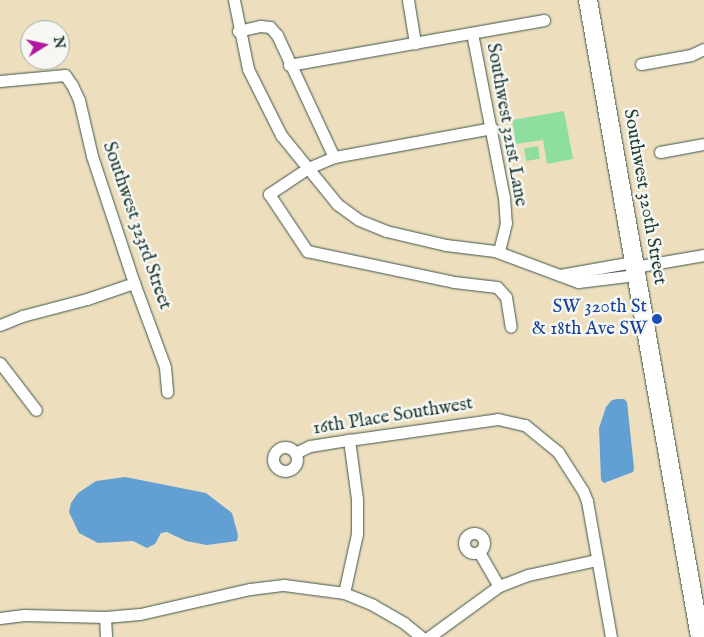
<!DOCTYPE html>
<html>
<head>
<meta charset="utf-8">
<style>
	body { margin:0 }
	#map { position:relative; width:704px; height:637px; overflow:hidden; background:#eddfbe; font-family:"IM FELL English",serif }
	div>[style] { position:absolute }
	.green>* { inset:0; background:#8edf9f; transform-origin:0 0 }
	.water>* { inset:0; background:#629fd3 }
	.roads { filter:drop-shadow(0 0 1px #3e5549) drop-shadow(0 0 1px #3e5549) }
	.street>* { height:11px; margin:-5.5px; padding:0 5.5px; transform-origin:5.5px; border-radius:5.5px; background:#fff }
	.street>.ring { margin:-5.5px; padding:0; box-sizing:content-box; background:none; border:11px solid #fff; border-radius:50% }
	.primary>* { height:18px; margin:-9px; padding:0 9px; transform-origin:9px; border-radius:9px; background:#fff }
	.dots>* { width:14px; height:14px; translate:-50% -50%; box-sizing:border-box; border:2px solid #f6f6f2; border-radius:50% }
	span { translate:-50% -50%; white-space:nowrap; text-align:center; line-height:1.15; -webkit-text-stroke:5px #f6f6f2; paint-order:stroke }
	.street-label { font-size:19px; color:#1f3d34 }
	.transit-label { font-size:19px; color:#164399 }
	.right { translate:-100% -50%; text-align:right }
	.north { position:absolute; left:20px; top:20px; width:50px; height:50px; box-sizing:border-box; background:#f6f6f2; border:1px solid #a0aca6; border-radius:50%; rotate:80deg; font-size:14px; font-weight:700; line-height:20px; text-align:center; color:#1f3d34 }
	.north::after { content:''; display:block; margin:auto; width:18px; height:22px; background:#b5179e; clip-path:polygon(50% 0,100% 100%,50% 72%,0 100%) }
</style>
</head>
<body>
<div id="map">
	<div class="green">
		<i style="clip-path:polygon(564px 111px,573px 159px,547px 164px,543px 140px,516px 144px,512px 120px)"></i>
		<i style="left:538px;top:146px;width:13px;height:14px;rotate:81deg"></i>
	</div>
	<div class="water">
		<i style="clip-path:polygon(618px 399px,624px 399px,627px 402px,634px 468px,633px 472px,604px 483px,601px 480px,599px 428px,606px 407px,612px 400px)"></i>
		<i style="clip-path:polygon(125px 477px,206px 493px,232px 513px,238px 535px,237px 541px,207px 545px,186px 541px,167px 532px,161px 533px,155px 544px,147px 548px,133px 541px,98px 543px,79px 533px,69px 512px,71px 503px,78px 493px,96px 481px)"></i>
	</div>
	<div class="roads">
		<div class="street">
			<i style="left:234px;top:0;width:70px;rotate:78.5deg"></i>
			<i style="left:248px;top:69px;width:74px;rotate:63.4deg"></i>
			<i style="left:281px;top:135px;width:89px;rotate:50.9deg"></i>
			<i style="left:337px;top:204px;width:27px;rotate:36deg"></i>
			<i style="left:359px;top:220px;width:29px;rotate:22deg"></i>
			<i style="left:386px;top:231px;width:62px;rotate:13.1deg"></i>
			<i style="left:446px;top:245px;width:49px;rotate:7deg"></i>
			<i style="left:495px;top:251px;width:89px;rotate:20.5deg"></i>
			<i style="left:578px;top:282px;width:58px;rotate:-6.9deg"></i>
			<i style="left:408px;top:0;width:44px;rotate:80.8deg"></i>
			<i style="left:238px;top:31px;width:23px;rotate:-13deg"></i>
			<i style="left:260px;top:26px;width:10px;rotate:6deg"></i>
			<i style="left:270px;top:27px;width:11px;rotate:49deg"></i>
			<i style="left:277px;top:35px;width:135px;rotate:65deg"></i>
			<i style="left:472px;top:33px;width:167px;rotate:79deg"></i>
			<i style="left:504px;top:197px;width:26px;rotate:86deg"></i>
			<i style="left:506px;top:223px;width:30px;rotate:104deg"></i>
			<i style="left:641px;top:64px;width:51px;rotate:-10.2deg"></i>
			<i style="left:691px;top:55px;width:14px;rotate:-25deg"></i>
			<i style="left:289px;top:65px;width:259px;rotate:-10deg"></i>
			<i style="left:0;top:81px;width:65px;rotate:-5.3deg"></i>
			<i style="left:65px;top:75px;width:12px;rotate:55deg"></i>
			<i style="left:72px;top:85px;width:17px;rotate:65deg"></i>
			<i style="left:79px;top:100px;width:57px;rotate:76.9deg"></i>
			<i style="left:92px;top:156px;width:134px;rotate:71.7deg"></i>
			<i style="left:134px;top:283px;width:90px;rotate:69.7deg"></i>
			<i style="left:165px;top:367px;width:25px;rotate:85deg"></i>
			<i style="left:492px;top:128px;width:161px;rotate:169.6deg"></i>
			<i style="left:334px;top:157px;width:28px;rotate:157deg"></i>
			<i style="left:308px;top:168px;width:47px;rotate:146.3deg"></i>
			<i style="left:269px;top:194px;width:69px;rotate:56.3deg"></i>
			<i style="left:307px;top:251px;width:150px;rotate:11.9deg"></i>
			<i style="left:454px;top:282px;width:43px;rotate:6.6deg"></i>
			<i style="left:497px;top:287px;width:13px;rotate:48deg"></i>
			<i style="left:506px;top:297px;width:30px;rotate:81deg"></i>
			<i style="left:660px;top:152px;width:45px;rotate:-10.3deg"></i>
			<i style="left:634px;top:267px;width:71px;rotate:-9.7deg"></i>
			<i style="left:560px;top:275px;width:74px;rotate:-10.1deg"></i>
			<i style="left:0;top:325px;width:24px;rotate:-22deg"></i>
			<i style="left:22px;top:316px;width:67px;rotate:-14.7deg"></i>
			<i style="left:87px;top:299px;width:50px;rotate:-18.8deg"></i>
			<i style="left:0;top:363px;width:59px;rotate:52.5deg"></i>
			<i class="ring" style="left:273px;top:447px;width:13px;height:13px"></i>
			<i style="left:295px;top:453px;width:17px;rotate:-25deg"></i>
			<i style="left:310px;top:446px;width:39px;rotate:-9deg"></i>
			<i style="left:349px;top:440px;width:150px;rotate:-8deg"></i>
			<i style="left:498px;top:419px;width:28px;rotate:13deg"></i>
			<i style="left:525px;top:425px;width:43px;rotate:39.3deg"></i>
			<i style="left:558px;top:452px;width:46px;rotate:57.3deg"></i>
			<i style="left:583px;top:491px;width:11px;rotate:68deg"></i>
			<i style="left:587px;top:501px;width:138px;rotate:80deg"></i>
			<i class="ring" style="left:464px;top:533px;width:9px;height:9px"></i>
			<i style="left:479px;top:552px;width:39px;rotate:60deg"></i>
			<i style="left:344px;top:593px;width:60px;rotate:-77.6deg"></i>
			<i style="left:357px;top:534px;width:35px;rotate:-90deg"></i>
			<i style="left:357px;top:499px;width:60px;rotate:-97.7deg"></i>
			<i style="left:105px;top:617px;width:20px;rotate:87deg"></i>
			<i style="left:0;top:618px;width:24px;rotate:-7deg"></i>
			<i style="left:24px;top:615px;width:81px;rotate:1.4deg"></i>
			<i style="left:105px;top:617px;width:35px;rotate:-5deg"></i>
			<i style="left:140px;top:614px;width:113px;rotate:-12.8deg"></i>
			<i style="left:250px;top:589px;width:34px;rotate:-7deg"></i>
			<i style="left:284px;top:585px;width:61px;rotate:7.6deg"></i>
			<i style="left:344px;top:593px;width:31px;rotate:22deg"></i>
			<i style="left:373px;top:605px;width:36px;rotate:30deg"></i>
			<i style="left:404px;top:623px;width:22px;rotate:39deg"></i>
			<i style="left:429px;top:637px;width:87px;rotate:-36.1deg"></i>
			<i style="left:499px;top:586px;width:31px;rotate:-21deg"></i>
			<i style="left:528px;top:575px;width:71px;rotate:-12.3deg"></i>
		</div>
		<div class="primary">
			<i style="left:588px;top:0;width:647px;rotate:80.03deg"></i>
		</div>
	</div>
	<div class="dots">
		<i style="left:657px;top:319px;background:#1a4fb4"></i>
	</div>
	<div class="street-label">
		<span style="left:506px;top:125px;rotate:80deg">Southwest 321st Lane</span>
		<span style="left:644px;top:197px;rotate:80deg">Southwest 320th Street</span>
		<span style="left:136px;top:226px;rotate:71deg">Southwest 323rd Street</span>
		<span style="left:393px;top:417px;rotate:-9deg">16th Place Southwest</span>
	</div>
	<div class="transit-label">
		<span class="right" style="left:647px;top:319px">SW 320th St<br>&amp; 18th Ave SW</span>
	</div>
	<div class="north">N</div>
</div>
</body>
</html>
